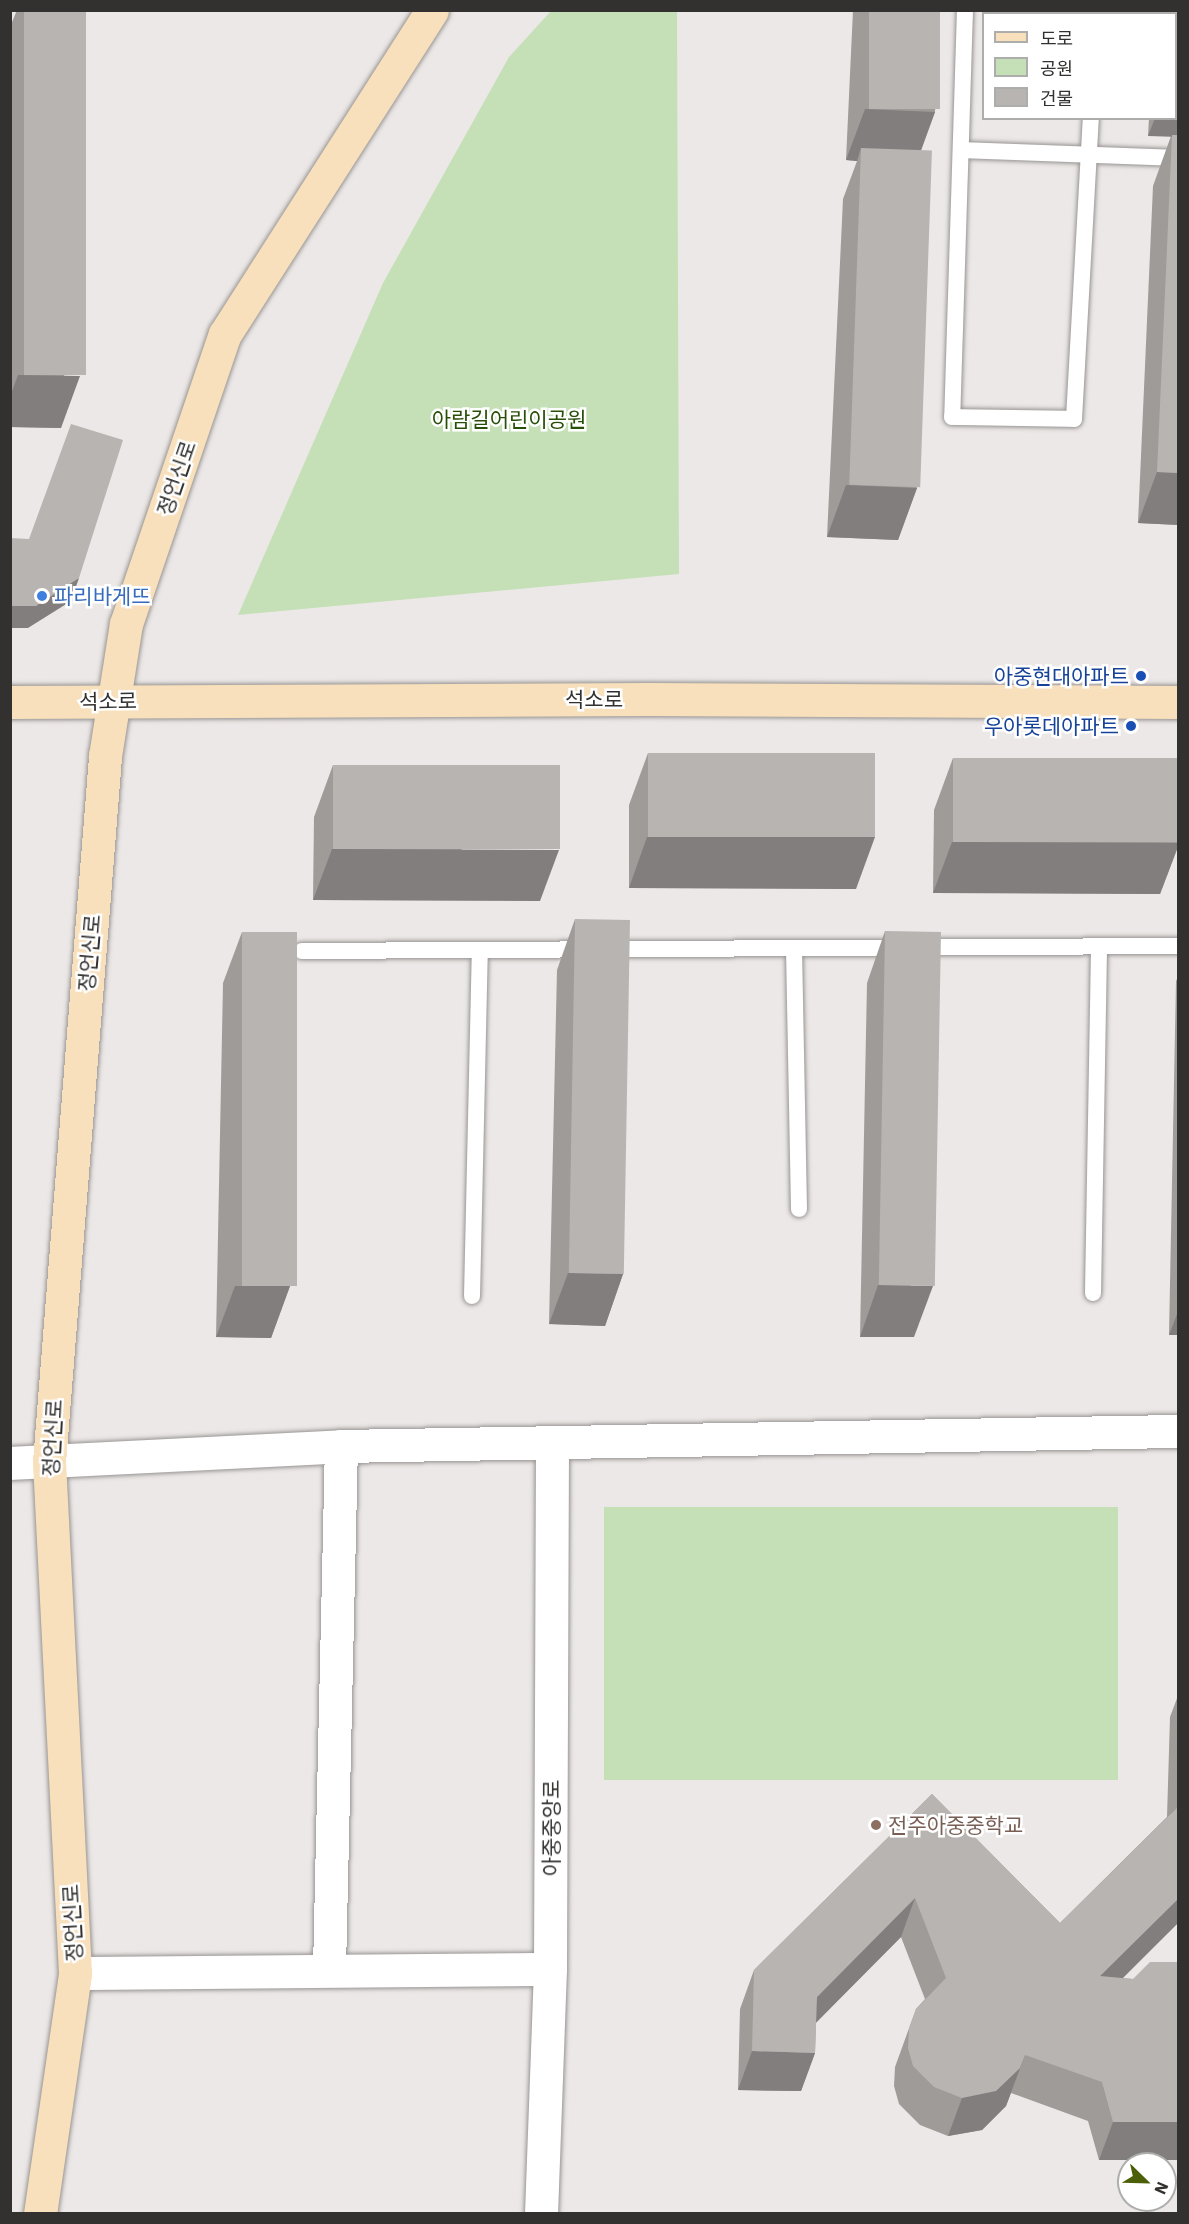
<!DOCTYPE html>
<html>
<head>
<meta charset="utf-8">
<style>
	body { margin:0 }
	#map { position:relative; width:1189px; height:2224px; overflow:hidden; background:#ece8e7; font-family:"IBM Plex Sans","Noto Sans KR",sans-serif }
	div>[style] { position:absolute }
	.green>* { inset:0; background:#c5e0b7; transform-origin:0 0 }
	.roads { filter:drop-shadow(0 0 2px #989593) drop-shadow(0 0 2px #989593) }
	.lane>* { height:16px; margin:-8px; padding:0 8px; transform-origin:8px; border-radius:8px; background:#fff }
	.street>* { height:33px; margin:-16.5px; padding:0 16.5px; transform-origin:16.5px; border-radius:16.5px; background:#fff }
	.secondary>* { height:33px; margin:-16.5px; padding:0 16.5px; transform-origin:16.5px; border-radius:16.5px; background:#f7e0bb }
	.wall>* { inset:0; background:#9e9b99 }
	.shaded-wall>* { inset:0; background:#817e7d }
	.building>* { inset:0; background:#b8b4b2; transform-origin:0 0 }
	.dots>* { width:16px; height:16px; translate:-50% -50%; box-sizing:border-box; border:3px solid #fff; border-radius:50% }
	span { translate:-50% -50%; white-space:nowrap; text-align:center; line-height:1.15; -webkit-text-stroke:5px #fff; paint-order:stroke }
	.park-label { font-size:21px; color:#284f08 }
	.street-label { font-size:21px; color:#323130 }
	.shop-label { font-size:21px; color:#366cbe }
	.left { translate:0 -50%; text-align:left }
	.transit-label { font-size:21px; color:#164399 }
	.right { translate:-100% -50%; text-align:right }
	.education-label { font-size:21px; color:#785e54 }
	.frame { position:absolute; inset:0; border:12px solid #323130; pointer-events:none }
	.legend { position:absolute; left:982px; top:12px; width:195px; height:108px; box-sizing:border-box; background:#fff; border:2px solid #adadac; margin:0; padding:8px 10px; list-style:none; font-size:18px; color:#323130 }
	.legend li { display:flex; align-items:center; gap:12px; height:30px }
	.legend b { width:30px; border:2px solid #adadac }
	.north { position:absolute; left:1117px; top:2152px; width:60px; height:60px; box-sizing:border-box; background:#fff; border:2px solid #adadac; border-radius:50%; rotate:113deg; font-size:16px; font-weight:700; line-height:24px; text-align:center; color:#323130 }
	.north::after { content:''; display:block; margin:auto; width:21px; height:27px; background:#4b6009; clip-path:polygon(50% 0,100% 100%,50% 72%,0 100%) }
</style>
</head>
<body>
<div id="map">
	<div class="green">
		<i style="clip-path:polygon(551px 11px,677px 11px,679px 574px,238px 615px,383px 283px,509px 57px)"></i>
		<i style="left:1118px;top:1507px;width:273px;height:514px;rotate:90deg"></i>
	</div>
	<div class="roads">
		<div class="lane">
			<i style="left:965px;top:10px;width:407px;rotate:91.8deg"></i>
			<i style="left:952px;top:417px;width:122px;rotate:0.9deg"></i>
			<i style="left:1074px;top:419px;width:301px;rotate:-86.8deg"></i>
			<i style="left:1096px;top:14px;width:4px;rotate:-76deg"></i>
			<i style="left:961px;top:150px;width:217px;rotate:2.1deg"></i>
			<i style="left:794px;top:949px;width:260px;rotate:88.9deg"></i>
			<i style="left:302px;top:951px;width:876px;rotate:-0.33deg"></i>
			<i style="left:1093px;top:1293px;width:347px;rotate:-89deg"></i>
			<i style="left:472px;top:1296px;width:346px;rotate:-88.7deg"></i>
		</div>
		<div class="street">
			<i style="left:10px;top:1463px;width:331px;rotate:-2.9deg"></i>
			<i style="left:341px;top:1446px;width:837px;rotate:-1.03deg"></i>
			<i style="left:329px;top:1969px;width:523px;rotate:-88.69deg"></i>
			<i style="left:75px;top:1973px;width:475px;rotate:-0.5deg"></i>
			<i style="left:541px;top:2214px;width:245px;rotate:-87.9deg"></i>
			<i style="left:550px;top:1969px;width:527px;rotate:-89.78deg"></i>
		</div>
		<div class="secondary">
			<i style="left:10px;top:702px;width:638px;rotate:-0.27deg"></i>
			<i style="left:648px;top:699px;width:530px;rotate:0.32deg"></i>
			<i style="left:40px;top:2214px;width:244px;rotate:-81.7deg"></i>
			<i style="left:75px;top:1973px;width:512px;rotate:-92.91deg"></i>
			<i style="left:49px;top:1462px;width:708px;rotate:-85.46deg"></i>
			<i style="left:105px;top:756px;width:134px;rotate:-81deg"></i>
			<i style="left:126px;top:624px;width:306px;rotate:-71.2deg"></i>
			<i style="left:225px;top:334px;width:384px;rotate:-57.4deg"></i>
		</div>
	</div>
	<div class="wall">
		<i style="clip-path:polygon(17px 10px,86px 10px,61px 428px,10px 427px,10px 27px)"></i>
		<i style="clip-path:polygon(853px 10px,940px 10px,935px 112px,921px 151px,917px 488px,898px 540px,827px 537px,843px 199px,857px 161px,846px 160px)"></i>
		<i style="clip-path:polygon(1154px 10px,1179px 10px,1179px 525px,1138px 523px,1153px 186px,1171px 136px,1148px 136px,1149px 118px,1176px 118px,1176px 14px,1154px 14px)"></i>
		<i style="clip-path:polygon(648px 753px,856px 889px,629px 888px,629px 805px)"></i>
		<i style="clip-path:polygon(953px 758px,1179px 759px,1179px 844px,1160px 894px,933px 893px,934px 810px)"></i>
		<i style="clip-path:polygon(333px 765px,540px 901px,313px 900px,314px 817px)"></i>
		<i style="clip-path:polygon(575px 919px,623px 1274px,605px 1326px,549px 1324px,557px 970px)"></i>
		<i style="clip-path:polygon(885px 931px,914px 1337px,860px 1337px,867px 983px)"></i>
		<i style="clip-path:polygon(242px 932px,290px 1286px,271px 1338px,216px 1337px,223px 983px)"></i>
		<i style="clip-path:polygon(1179px 975px,1179px 1335px,1169px 1335px,1176px 981px)"></i>
		<i style="clip-path:polygon(1179px 1693px,1179px 1922px,1122px 1978px,1133px 1979px,1179px 1962px,1179px 2160px,1099px 2160px,1088px 2121px,1011px 2093px,1006px 2106px,982px 2130px,948px 2136px,920px 2125px,899px 2104px,894px 2086px,895px 2067px,916px 2009px,925px 1999px,901px 1937px,816px 2022px,815px 2053px,801px 2091px,738px 2090px,740px 2009px,754px 1970px,932px 1794px,1060px 1923px,1167px 1817px,1170px 1717px)"></i>
	</div>
	<div class="shaded-wall">
		<i style="clip-path:polygon(1176px 84px,1179px 85px,1179px 137px,1148px 136px,1155px 118px,1176px 118px)"></i>
		<i style="clip-path:polygon(865px 109px,935px 112px,916px 163px,861px 148px,857px 161px,846px 160px)"></i>
		<i style="clip-path:polygon(18px 375px,80px 376px,61px 428px,10px 427px,10px 397px)"></i>
		<i style="clip-path:polygon(1157px 472px,1179px 473px,1179px 525px,1138px 523px)"></i>
		<i style="clip-path:polygon(846px 485px,917px 488px,898px 540px,827px 537px)"></i>
		<i style="clip-path:polygon(79px 578px,71px 601px,28px 628px,10px 628px,10px 606px)"></i>
		<i style="clip-path:polygon(647px 837px,875px 837px,856px 889px,629px 888px)"></i>
		<i style="clip-path:polygon(952px 842px,1179px 843px,1179px 844px,1160px 894px,933px 893px)"></i>
		<i style="clip-path:polygon(332px 849px,559px 850px,540px 901px,313px 900px)"></i>
		<i style="clip-path:polygon(568px 1273px,623px 1274px,605px 1326px,549px 1324px)"></i>
		<i style="clip-path:polygon(878px 1285px,933px 1286px,914px 1337px,860px 1337px)"></i>
		<i style="clip-path:polygon(235px 1286px,290px 1286px,271px 1338px,216px 1337px)"></i>
		<i style="clip-path:polygon(1179px 1309px,1179px 1335px,1169px 1335px)"></i>
		<i style="clip-path:polygon(915px 1898px,901px 1937px,803px 2036px,817px 1997px)"></i>
		<i style="clip-path:polygon(1179px 1898px,1179px 1922px,1086px 2015px,1100px 1976px)"></i>
		<i style="clip-path:polygon(752px 2051px,815px 2053px,801px 2091px,738px 2090px)"></i>
		<i style="clip-path:polygon(1025px 2055px,1006px 2106px,982px 2130px,948px 2136px,962px 2098px)"></i>
		<i style="clip-path:polygon(1113px 2122px,1179px 2122px,1179px 2160px,1099px 2160px)"></i>
	</div>
	<div class="building">
		<i style="left:24px;top:10px;width:62px;height:365px"></i>
		<i style="left:869px;top:10px;width:71px;height:99px"></i>
		<i style="clip-path:polygon(1171px 10px,1179px 10px,1179px 85px,1176px 84px,1176px 14px,1170px 14px)"></i>
		<i style="clip-path:polygon(1172px 135px,1179px 135px,1179px 473px,1157px 472px)"></i>
		<i style="left:861px;top:148px;width:71px;height:337px;rotate:2deg"></i>
		<i style="clip-path:polygon(71px 424px,123px 440px,79px 578px,36px 606px,10px 606px,10px 538px,29px 539px)"></i>
		<i style="left:648px;top:753px;width:227px;height:84px"></i>
		<i style="left:953px;top:758px;width:226px;height:84px"></i>
		<i style="left:333px;top:765px;width:227px;height:84px"></i>
		<i style="left:575px;top:919px;width:55px;height:354px;rotate:1deg"></i>
		<i style="left:885px;top:931px;width:56px;height:354px;rotate:1deg"></i>
		<i style="left:242px;top:932px;width:55px;height:354px"></i>
		<i style="clip-path:polygon(932px 1794px,1060px 1923px,1179px 1806px,1179px 1898px,1100px 1976px,1133px 1979px,1150px 1962px,1179px 1962px,1179px 2122px,1113px 2122px,1102px 2082px,1025px 2055px,1020px 2068px,996px 2091px,962px 2098px,934px 2087px,913px 2066px,908px 2048px,909px 2029px,916px 2009px,946px 1978px,915px 1898px,817px 1997px,815px 2053px,752px 2051px,754px 1970px)"></i>
	</div>
	<div class="dots">
		<i style="left:42px;top:596px;background:#3f7fe0"></i>
		<i style="left:1141px;top:676px;background:#1a4fb4"></i>
		<i style="left:1131px;top:726px;background:#1a4fb4"></i>
		<i style="left:876px;top:1825px;background:#8d6e63"></i>
	</div>
	<div class="park-label">
		<span style="left:509px;top:419px">아람길어린이공원</span>
	</div>
	<div class="street-label">
		<span style="left:176px;top:478px;rotate:-71deg">정언신로</span>
		<span style="left:594px;top:699px">석소로</span>
		<span style="left:108px;top:701px;rotate:-1deg">석소로</span>
		<span style="left:89px;top:953px;rotate:-85deg">정언신로</span>
		<span style="left:52px;top:1438px;rotate:-87deg">정언신로</span>
		<span style="left:551px;top:1828px;rotate:-90deg">아중중앙로</span>
		<span style="left:72px;top:1923px;rotate:-93deg">정언신로</span>
	</div>
	<div class="shop-label">
		<span class="left" style="left:54px;top:596px">파리바게뜨</span>
	</div>
	<div class="transit-label">
		<span class="right" style="left:1129px;top:676px">아중현대아파트</span>
		<span class="right" style="left:1119px;top:726px">우아롯데아파트</span>
	</div>
	<div class="education-label">
		<span class="left" style="left:888px;top:1825px">전주아중중학교</span>
	</div>
	<div class="frame"></div>
	<ul class="legend">
	<li><b style="height:8px;background:#f7e0bb"></b>도로</li>
	<li><b style="height:16px;background:#c5e0b7"></b>공원</li>
	<li><b style="height:16px;background:#b8b4b2"></b>건물</li>
	</ul>
	<div class="north">N</div>
</div>
</body>
</html>
